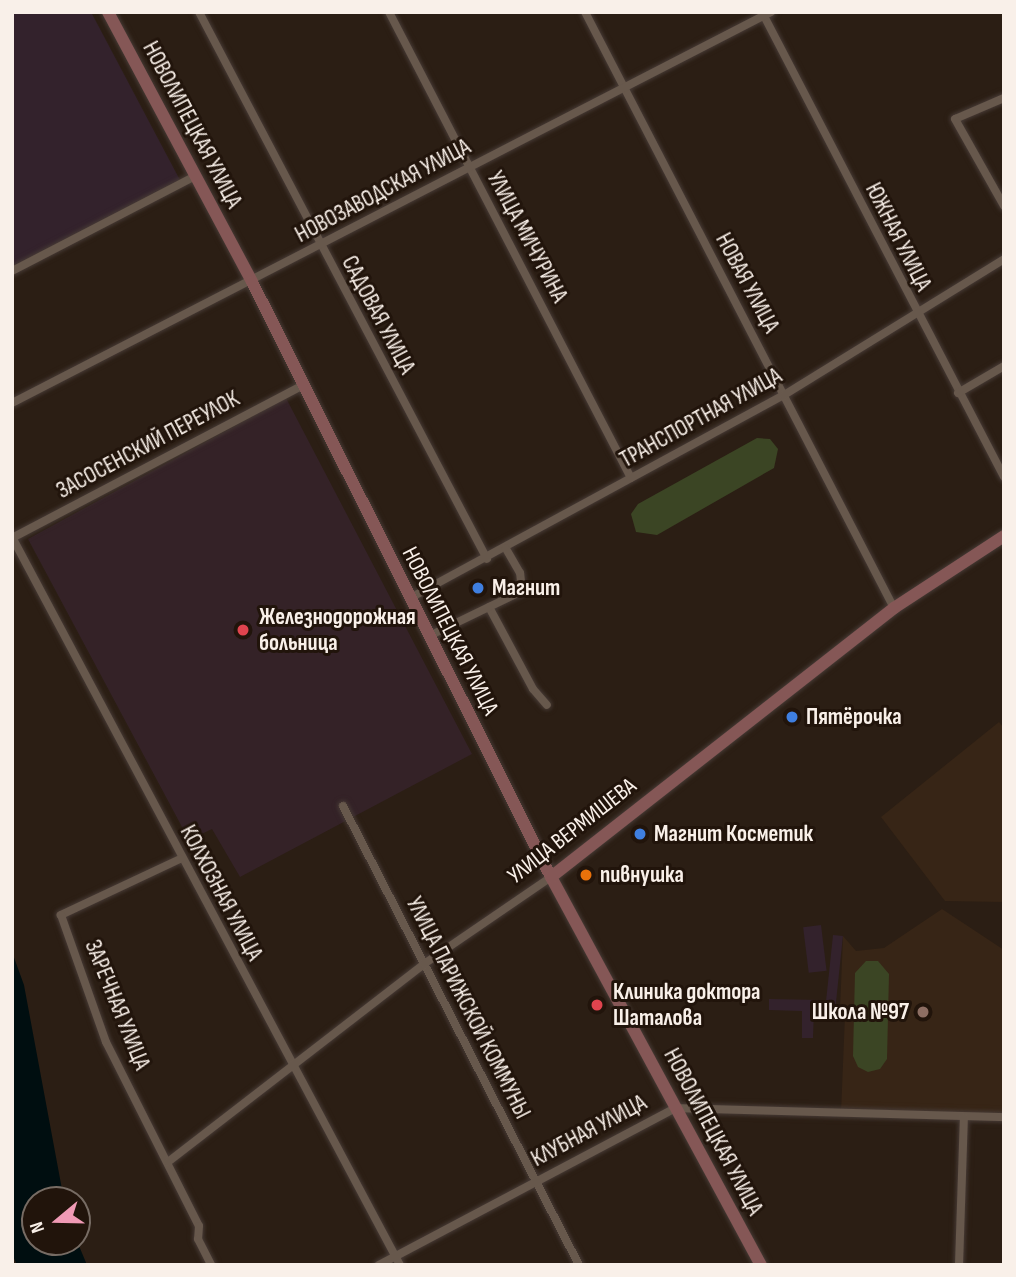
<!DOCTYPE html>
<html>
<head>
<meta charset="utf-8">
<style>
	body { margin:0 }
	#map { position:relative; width:1016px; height:1277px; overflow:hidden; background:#2b1e14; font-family:"Sofia Sans Condensed",sans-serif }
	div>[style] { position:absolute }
	.built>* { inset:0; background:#372516 }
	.industrial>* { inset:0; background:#33222c; transform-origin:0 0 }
	.medical>* { inset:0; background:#342227 }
	.green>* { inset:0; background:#3b4524 }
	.water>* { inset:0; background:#000e10 }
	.roads { filter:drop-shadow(0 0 2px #463a35) drop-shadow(0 0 2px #463a35) }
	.street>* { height:8px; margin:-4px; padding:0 4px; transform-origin:4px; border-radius:4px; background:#67584c }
	.secondary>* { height:12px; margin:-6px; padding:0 6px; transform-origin:6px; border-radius:6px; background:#855756 }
	.dots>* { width:19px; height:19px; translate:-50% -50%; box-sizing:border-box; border:4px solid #21140b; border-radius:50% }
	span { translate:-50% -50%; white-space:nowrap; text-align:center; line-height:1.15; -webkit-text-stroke:6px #21140b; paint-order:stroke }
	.street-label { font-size:23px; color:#f9f0e9 }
	.poi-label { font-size:23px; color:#f9f0e9; font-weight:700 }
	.left { translate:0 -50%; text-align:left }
	.right { translate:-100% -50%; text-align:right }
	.frame { position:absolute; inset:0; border:14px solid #f9f0e9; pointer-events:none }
	.north { position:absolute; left:21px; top:1186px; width:70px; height:70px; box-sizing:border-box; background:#21140b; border:2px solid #776c64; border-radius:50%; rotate:251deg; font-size:19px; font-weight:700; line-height:28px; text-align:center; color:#f9f0e9 }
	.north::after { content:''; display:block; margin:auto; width:24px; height:32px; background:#f09ab5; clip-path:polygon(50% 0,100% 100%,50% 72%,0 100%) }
</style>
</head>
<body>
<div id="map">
	<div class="built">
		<i style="clip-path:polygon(999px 722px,1004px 728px,1004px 902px,945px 901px,881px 817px)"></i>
		<i style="clip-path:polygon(942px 909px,1004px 950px,1004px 1117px,841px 1113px,845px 1015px,840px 1010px,843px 936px,856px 951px,884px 948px)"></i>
	</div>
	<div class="industrial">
		<i style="clip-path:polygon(12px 12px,91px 12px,181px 182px,12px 269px)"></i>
		<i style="left:821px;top:925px;width:46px;height:18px;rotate:83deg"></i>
		<i style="left:833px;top:935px;width:10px;height:74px;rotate:6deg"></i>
		<i style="clip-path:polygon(769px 999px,821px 1000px,821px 1008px,814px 1009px,813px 1038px,802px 1038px,802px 1011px,769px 1010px)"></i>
	</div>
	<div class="medical">
		<i style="clip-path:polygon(286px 398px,472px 754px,240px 877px,212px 829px,189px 840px,28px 539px)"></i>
	</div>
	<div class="green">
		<i style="clip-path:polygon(757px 438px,770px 439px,778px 449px,774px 468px,657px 535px,636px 532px,631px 514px,638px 504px)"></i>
		<i style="clip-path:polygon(866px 961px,878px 961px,889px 974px,887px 1059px,880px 1069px,868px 1072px,858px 1067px,853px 1056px,855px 973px)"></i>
	</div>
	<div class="water">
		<i style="clip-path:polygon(12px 952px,24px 985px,64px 1200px,35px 1200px,35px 1242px,77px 1241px,87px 1265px,17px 1265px,12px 1254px)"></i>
	</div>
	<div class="roads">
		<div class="street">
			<i style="left:199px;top:12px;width:618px;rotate:62.23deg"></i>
			<i style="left:389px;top:12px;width:525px;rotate:62.56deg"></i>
			<i style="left:585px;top:12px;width:671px;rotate:62.6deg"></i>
			<i style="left:763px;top:14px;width:522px;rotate:62.5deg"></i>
			<i style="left:1004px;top:98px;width:53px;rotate:156.8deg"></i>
			<i style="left:955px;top:119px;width:100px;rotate:60.6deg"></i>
			<i style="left:12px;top:271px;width:206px;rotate:-27.4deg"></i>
			<i style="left:958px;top:393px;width:53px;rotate:-30.4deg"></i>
			<i style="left:12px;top:403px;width:854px;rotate:-27.26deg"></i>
			<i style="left:12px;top:537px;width:825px;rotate:61.94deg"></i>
			<i style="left:12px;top:538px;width:327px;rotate:-27.7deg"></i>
			<i style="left:410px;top:598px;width:426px;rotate:-28.5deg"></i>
			<i style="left:784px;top:395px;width:259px;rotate:-31.7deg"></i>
			<i style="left:489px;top:607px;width:93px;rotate:61.8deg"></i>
			<i style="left:533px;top:689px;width:21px;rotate:49deg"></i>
			<i style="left:429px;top:636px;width:103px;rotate:-25.8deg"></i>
			<i style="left:522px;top:591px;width:18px;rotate:-96deg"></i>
			<i style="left:520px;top:573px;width:28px;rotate:-120deg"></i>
			<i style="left:343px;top:806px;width:516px;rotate:62.79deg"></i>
			<i style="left:180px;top:859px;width:132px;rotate:154.8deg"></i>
			<i style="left:61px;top:915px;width:135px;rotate:70.5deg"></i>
			<i style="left:106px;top:1042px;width:206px;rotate:63.2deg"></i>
			<i style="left:199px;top:1226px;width:13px;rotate:94deg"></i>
			<i style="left:198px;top:1239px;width:29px;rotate:63deg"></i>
			<i style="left:168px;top:1162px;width:324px;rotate:-37.7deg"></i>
			<i style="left:424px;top:964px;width:154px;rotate:-34.4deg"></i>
			<i style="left:379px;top:1265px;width:336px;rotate:-27.9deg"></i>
			<i style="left:676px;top:1108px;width:328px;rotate:1.6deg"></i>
			<i style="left:959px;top:1265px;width:148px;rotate:-88.1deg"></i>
		</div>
		<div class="secondary">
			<i style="left:108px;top:12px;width:306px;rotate:61.9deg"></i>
			<i style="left:252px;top:282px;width:666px;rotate:63.32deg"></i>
			<i style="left:551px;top:877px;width:441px;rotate:61.6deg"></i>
			<i style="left:551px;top:877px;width:436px;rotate:-38.1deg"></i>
			<i style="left:894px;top:608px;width:131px;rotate:-33.2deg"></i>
		</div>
	</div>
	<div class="dots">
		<i style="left:478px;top:588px;background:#3f7fe0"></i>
		<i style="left:243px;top:630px;background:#e0444e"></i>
		<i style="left:792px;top:717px;background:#3f7fe0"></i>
		<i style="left:640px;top:834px;background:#3f7fe0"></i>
		<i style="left:586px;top:875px;background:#e8710a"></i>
		<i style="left:597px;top:1005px;background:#e0444e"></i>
		<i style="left:923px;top:1012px;background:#8d6e63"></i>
	</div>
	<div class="street-label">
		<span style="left:192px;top:125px;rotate:62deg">НОВОЛИПЕЦКАЯ УЛИЦА</span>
		<span style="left:383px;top:191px;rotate:-28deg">НОВОЗАВОДСКАЯ УЛИЦА</span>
		<span style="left:527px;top:237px;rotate:62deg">УЛИЦА МИЧУРИНА</span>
		<span style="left:898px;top:237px;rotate:63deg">ЮЖНАЯ УЛИЦА</span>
		<span style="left:747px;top:283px;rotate:62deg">НОВАЯ УЛИЦА</span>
		<span style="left:378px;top:315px;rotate:62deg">САДОВАЯ УЛИЦА</span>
		<span style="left:701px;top:418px;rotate:-29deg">ТРАНСПОРТНАЯ УЛИЦА</span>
		<span style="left:148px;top:445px;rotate:-28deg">ЗАСОСЕНСКИЙ ПЕРЕУЛОК</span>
		<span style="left:450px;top:631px;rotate:63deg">НОВОЛИПЕЦКАЯ УЛИЦА</span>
		<span style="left:572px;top:831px;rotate:-38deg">УЛИЦА ВЕРМИШЕВА</span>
		<span style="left:221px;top:893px;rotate:62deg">КОЛХОЗНАЯ УЛИЦА</span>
		<span style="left:117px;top:1005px;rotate:68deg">ЗАРЕЧНАЯ УЛИЦА</span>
		<span style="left:468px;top:1008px;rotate:63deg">УЛИЦА ПАРИЖСКОЙ КОММУНЫ</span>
		<span style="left:589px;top:1131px;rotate:-28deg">КЛУБНАЯ УЛИЦА</span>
		<span style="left:713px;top:1132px;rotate:62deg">НОВОЛИПЕЦКАЯ УЛИЦА</span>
	</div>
	<div class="poi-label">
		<span class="left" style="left:492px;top:588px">Магнит</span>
		<span class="left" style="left:259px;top:630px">Железнодорожная<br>больница</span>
		<span class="left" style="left:806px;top:717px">Пятёрочка</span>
		<span class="left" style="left:654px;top:834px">Магнит Косметик</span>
		<span class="left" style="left:600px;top:875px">пивнушка</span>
		<span class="left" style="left:613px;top:1005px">Клиника доктора<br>Шаталова</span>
		<span class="right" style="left:909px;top:1012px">Школа №97</span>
	</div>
	<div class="frame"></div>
	<div class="north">N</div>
</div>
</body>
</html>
